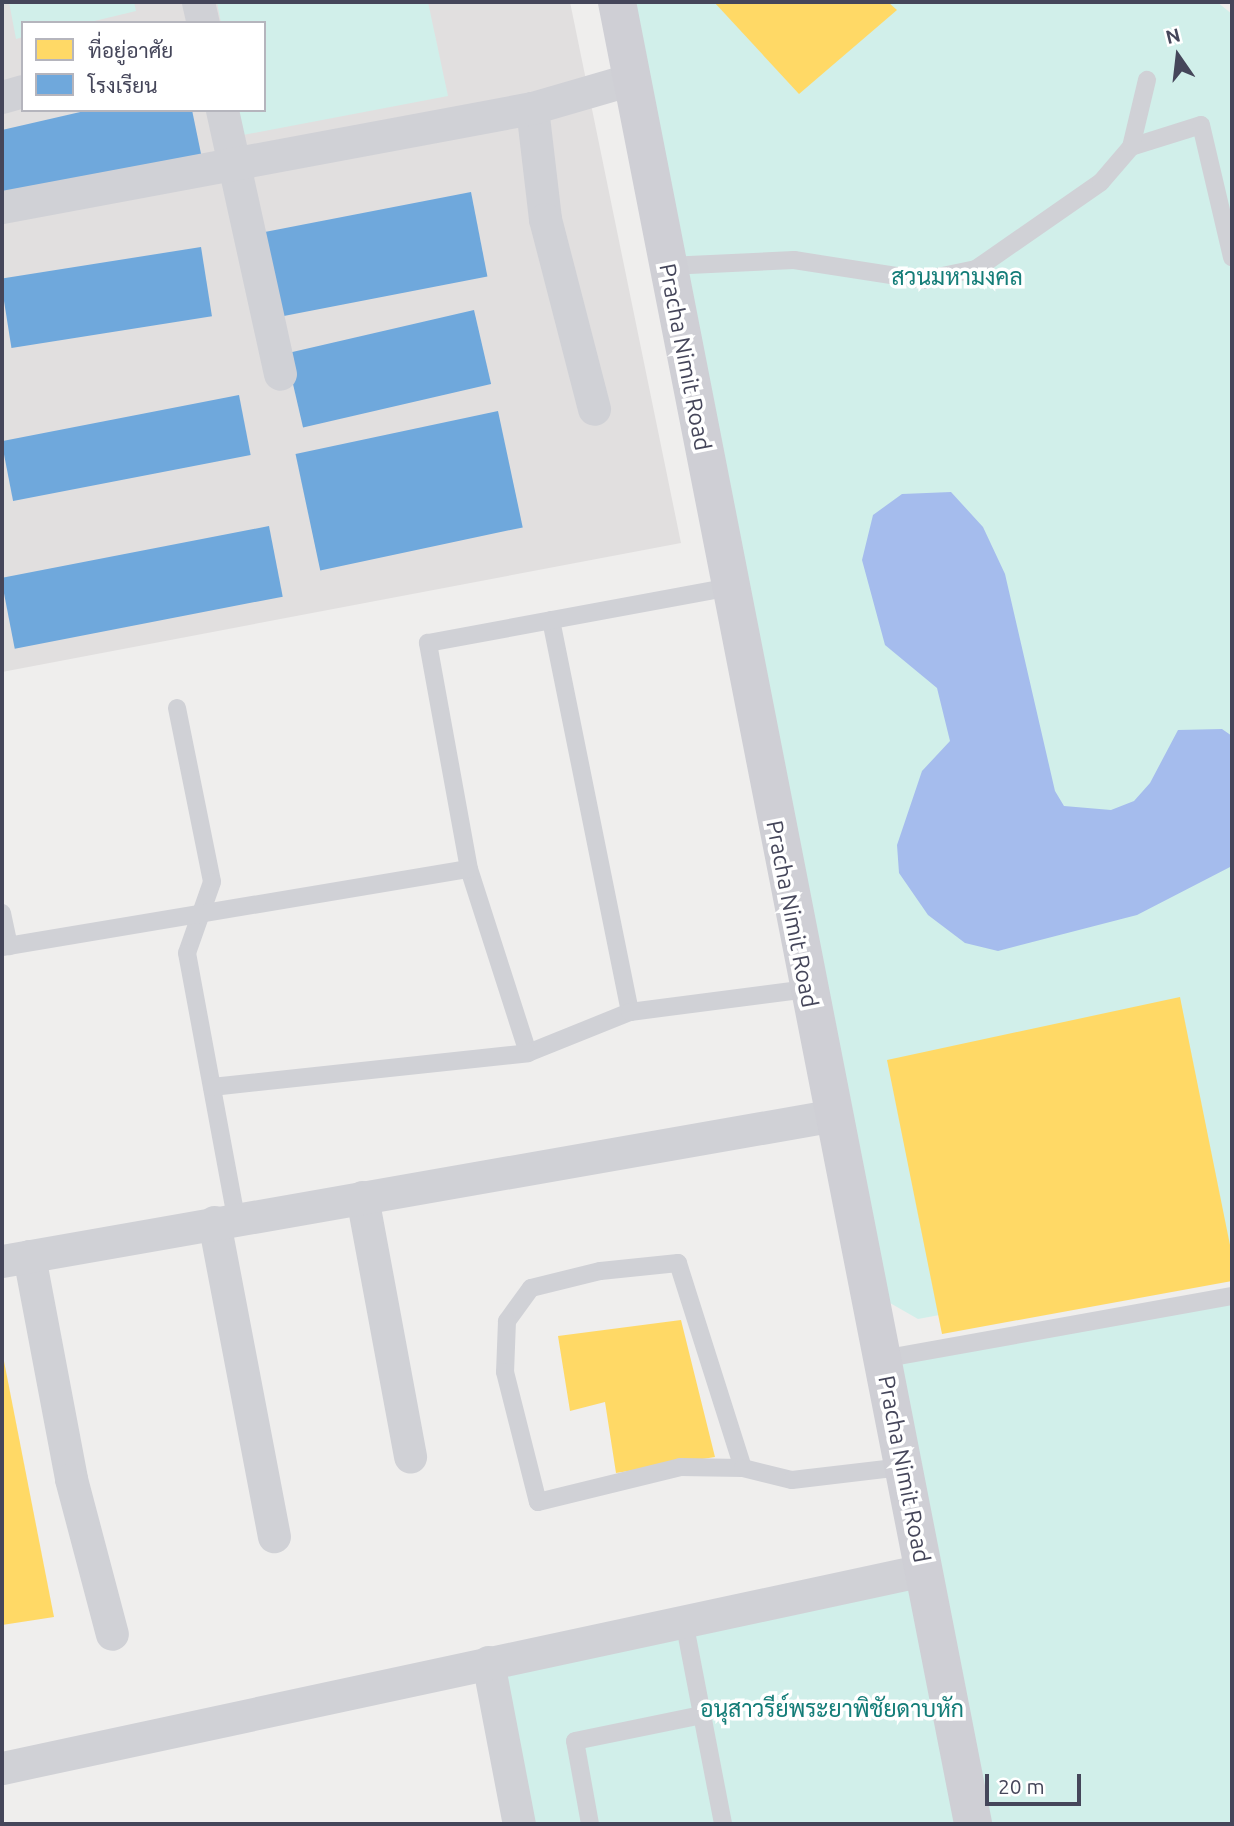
<!DOCTYPE html>
<html>
<head>
<meta charset="utf-8">
<style>
	body { margin:0 }
	#map { position:relative; width:1234px; height:1826px; overflow:hidden; background:#efeeed; font-family:Ubuntu,Sarabun,sans-serif }
	div>[style] { position:absolute }
	.education>* { inset:0; background:#e1dfdf }
	.green>* { inset:0; background:#d1efea }
	.water>* { inset:0; background:#a5bced }
	.homes>* { inset:0; background:#ffd966 }
	.schools>* { inset:0; background:#6fa8dc; transform-origin:0 0 }
	.lane>* { height:18px; margin:-9px; padding:0 9px; transform-origin:9px; border-radius:9px; background:#d0d1d6 }
	.street>* { height:33px; margin:-16.5px; padding:0 16.5px; transform-origin:16.5px; border-radius:16.5px; background:#d0d1d6 }
	.secondary>* { height:38px; margin:-19px; padding:0 19px; transform-origin:19px; border-radius:19px; background:#cfcfd5 }
	span { translate:-50% -50%; white-space:nowrap; text-align:center; line-height:1.15; -webkit-text-stroke:7px #fff; paint-order:stroke }
	.park-label { font-size:23px; color:#147d78 }
	.street-label { font-size:23px; color:#45465a }
	.frame { position:absolute; inset:0; border:4px solid #45465a; pointer-events:none }
	.legend { position:absolute; left:21px; top:21px; width:245px; height:91px; box-sizing:border-box; background:#fff; border:2px solid #b5b5bd; margin:0; padding:9px 12px; list-style:none; font-size:21px; color:#45465a }
	.legend li { display:flex; align-items:center; gap:14px; height:35px }
	.legend b { width:35px; border:2px solid #b5b5bd }
	.north { position:absolute; left:1143px; top:21px; width:70px; height:70px; -webkit-text-stroke:5px #fff; paint-order:stroke; rotate:346deg; font-size:19px; font-weight:700; line-height:28px; text-align:center; color:#45465a }
	.north::after { content:''; display:block; margin:auto; width:24px; height:32px; background:#45465a; clip-path:polygon(50% 0,100% 100%,50% 72%,0 100%) }
	.scale { position:absolute; left:985px; top:1774px; width:96px; height:32px; box-sizing:border-box; border:4px solid #45465a; border-top:0; padding-left:9px; font-size:21px; line-height:24px; white-space:nowrap; color:#45465a; -webkit-text-stroke:5px #fff; paint-order:stroke }
</style>
</head>
<body>
<div id="map">
	<div class="education">
		<i style="clip-path:polygon(evenodd,2px 2px,570px 2px,681px 543px,2px 672px,2px 2px,23px 23px,264px 23px,264px 110px,23px 110px,23px 23px)"></i>
	</div>
	<div class="green">
		<i style="clip-path:polygon(9px 2px,134px 2px,136px 11px,86px 23px,23px 23px,23px 37px,16px 39px)"></i>
		<i style="clip-path:polygon(217px 2px,428px 2px,448px 96px,243px 135px,238px 110px,264px 110px,264px 23px,221px 23px)"></i>
		<i style="clip-path:polygon(635px 2px,1217px 2px,1232px 14px,1232px 1260px,918px 1319px,869px 1291px)"></i>
		<i style="clip-path:polygon(1232px 1296px,1232px 1824px,519px 1824px,488px 1662px,923px 1570px,882px 1359px)"></i>
	</div>
	<div class="water">
		<i style="clip-path:polygon(951px 492px,983px 527px,1005px 574px,1055px 791px,1064px 806px,1111px 810px,1134px 801px,1150px 783px,1178px 730px,1222px 729px,1232px 736px,1232px 866px,1137px 915px,998px 951px,965px 943px,928px 915px,899px 873px,897px 845px,922px 771px,950px 741px,937px 688px,885px 645px,862px 560px,873px 515px,902px 494px)"></i>
	</div>
	<div class="homes">
		<i style="clip-path:polygon(714px 2px,888px 2px,897px 10px,799px 94px)"></i>
		<i style="clip-path:polygon(1180px 997px,1232px 1255px,1232px 1281px,942px 1334px,887px 1060px)"></i>
		<i style="clip-path:polygon(681px 1320px,715px 1457px,616px 1473px,605px 1402px,570px 1411px,558px 1336px)"></i>
		<i style="clip-path:polygon(3px 1356px,54px 1617px,2px 1625px,2px 1357px)"></i>
	</div>
	<div class="schools">
		<i style="clip-path:polygon(89px 110px,192px 110px,206px 178px,2px 215px,2px 130px)"></i>
		<i style="left:471px;top:192px;width:86px;height:214px;rotate:79deg"></i>
		<i style="left:201px;top:247px;width:70px;height:203px;rotate:81deg"></i>
		<i style="left:474px;top:310px;width:76px;height:193px;rotate:77deg"></i>
		<i style="left:239px;top:395px;width:61px;height:242px;rotate:79deg"></i>
		<i style="left:498px;top:411px;width:119px;height:207px;rotate:78deg"></i>
		<i style="left:269px;top:526px;width:72px;height:273px;rotate:79deg"></i>
	</div>
	<div class="lane">
		<i style="left:1131px;top:147px;width:73px;rotate:-17.4deg"></i>
		<i style="left:1201px;top:125px;width:136px;rotate:76.8deg"></i>
		<i style="left:668px;top:266px;width:126px;rotate:-2.7deg"></i>
		<i style="left:794px;top:260px;width:131px;rotate:8.8deg"></i>
		<i style="left:923px;top:280px;width:54px;rotate:-11.7deg"></i>
		<i style="left:976px;top:269px;width:152px;rotate:-34.8deg"></i>
		<i style="left:1101px;top:182px;width:46px;rotate:-49.4deg"></i>
		<i style="left:1131px;top:147px;width:69px;rotate:-76.6deg"></i>
		<i style="left:551px;top:620px;width:400px;rotate:78.6deg"></i>
		<i style="left:177px;top:708px;width:177px;rotate:78.6deg"></i>
		<i style="left:212px;top:882px;width:75px;rotate:109.4deg"></i>
		<i style="left:187px;top:953px;width:269px;rotate:79.5deg"></i>
		<i style="left:469px;top:869px;width:193px;rotate:72.2deg"></i>
		<i style="left:528px;top:1053px;width:110px;rotate:-21.9deg"></i>
		<i style="left:630px;top:1012px;width:177px;rotate:-7.4deg"></i>
		<i style="left:2px;top:913px;width:34px;rotate:78deg"></i>
		<i style="left:2px;top:947px;width:473px;rotate:-9.5deg"></i>
		<i style="left:469px;top:869px;width:230px;rotate:-100.3deg"></i>
		<i style="left:428px;top:643px;width:307px;rotate:-10.5deg"></i>
		<i style="left:212px;top:1087px;width:318px;rotate:-6.1deg"></i>
		<i style="left:882px;top:1359px;width:356px;rotate:-10.2deg"></i>
		<i style="left:743px;top:1468px;width:215px;rotate:-107.6deg"></i>
		<i style="left:678px;top:1263px;width:78px;rotate:174.1deg"></i>
		<i style="left:600px;top:1271px;width:71px;rotate:166.2deg"></i>
		<i style="left:531px;top:1288px;width:41px;rotate:126deg"></i>
		<i style="left:507px;top:1321px;width:51px;rotate:92.2deg"></i>
		<i style="left:505px;top:1372px;width:134px;rotate:75.8deg"></i>
		<i style="left:538px;top:1502px;width:146px;rotate:-13.8deg"></i>
		<i style="left:680px;top:1467px;width:63px;rotate:0.9deg"></i>
		<i style="left:743px;top:1468px;width:50px;rotate:13.8deg"></i>
		<i style="left:792px;top:1480px;width:112px;rotate:-6.7deg"></i>
		<i style="left:684px;top:1621px;width:207px;rotate:79.1deg"></i>
		<i style="left:590px;top:1824px;width:84px;rotate:-100.2deg"></i>
		<i style="left:575px;top:1741px;width:130px;rotate:-11.6deg"></i>
	</div>
	<div class="street">
		<i style="left:198px;top:2px;width:22px;rotate:77deg"></i>
		<i style="left:2px;top:97px;width:22px;rotate:-16deg"></i>
		<i style="left:532px;top:108px;width:112px;rotate:83.3deg"></i>
		<i style="left:545px;top:219px;width:196px;rotate:75.5deg"></i>
		<i style="left:222px;top:110px;width:270px;rotate:77.6deg"></i>
		<i style="left:2px;top:207px;width:539px;rotate:-10.58deg"></i>
		<i style="left:532px;top:108px;width:104px;rotate:-16.2deg"></i>
		<i style="left:362px;top:1197px;width:264px;rotate:79.5deg"></i>
		<i style="left:214px;top:1222px;width:320px;rotate:79.2deg"></i>
		<i style="left:29px;top:1256px;width:227px;rotate:79.3deg"></i>
		<i style="left:71px;top:1479px;width:160px;rotate:75.2deg"></i>
		<i style="left:2px;top:1261px;width:846px;rotate:-9.94deg"></i>
		<i style="left:488px;top:1662px;width:165px;rotate:79.2deg"></i>
		<i style="left:2px;top:1768px;width:942px;rotate:-12.13deg"></i>
	</div>
	<div class="secondary">
		<i style="left:617px;top:2px;width:1856px;rotate:78.94deg"></i>
	</div>
	<div class="park-label">
		<span style="left:957px;top:277px">สวนมหามงคล</span>
		<span style="left:832px;top:1709px">อนุสาวรีย์พระยาพิชัยดาบหัก</span>
	</div>
	<div class="street-label">
		<span style="left:685px;top:357px;rotate:79deg">Pracha Nimit Road</span>
		<span style="left:792px;top:914px;rotate:79deg">Pracha Nimit Road</span>
		<span style="left:904px;top:1469px;rotate:79deg">Pracha Nimit Road</span>
	</div>
	<div class="frame"></div>
	<ul class="legend">
	<li><b style="height:19px;background:#ffd966"></b>ที่อยู่อาศัย</li>
	<li><b style="height:19px;background:#6fa8dc"></b>โรงเรียน</li>
	</ul>
	<div class="north">N</div>
	<div class="scale">20 m</div>
</div>
</body>
</html>
